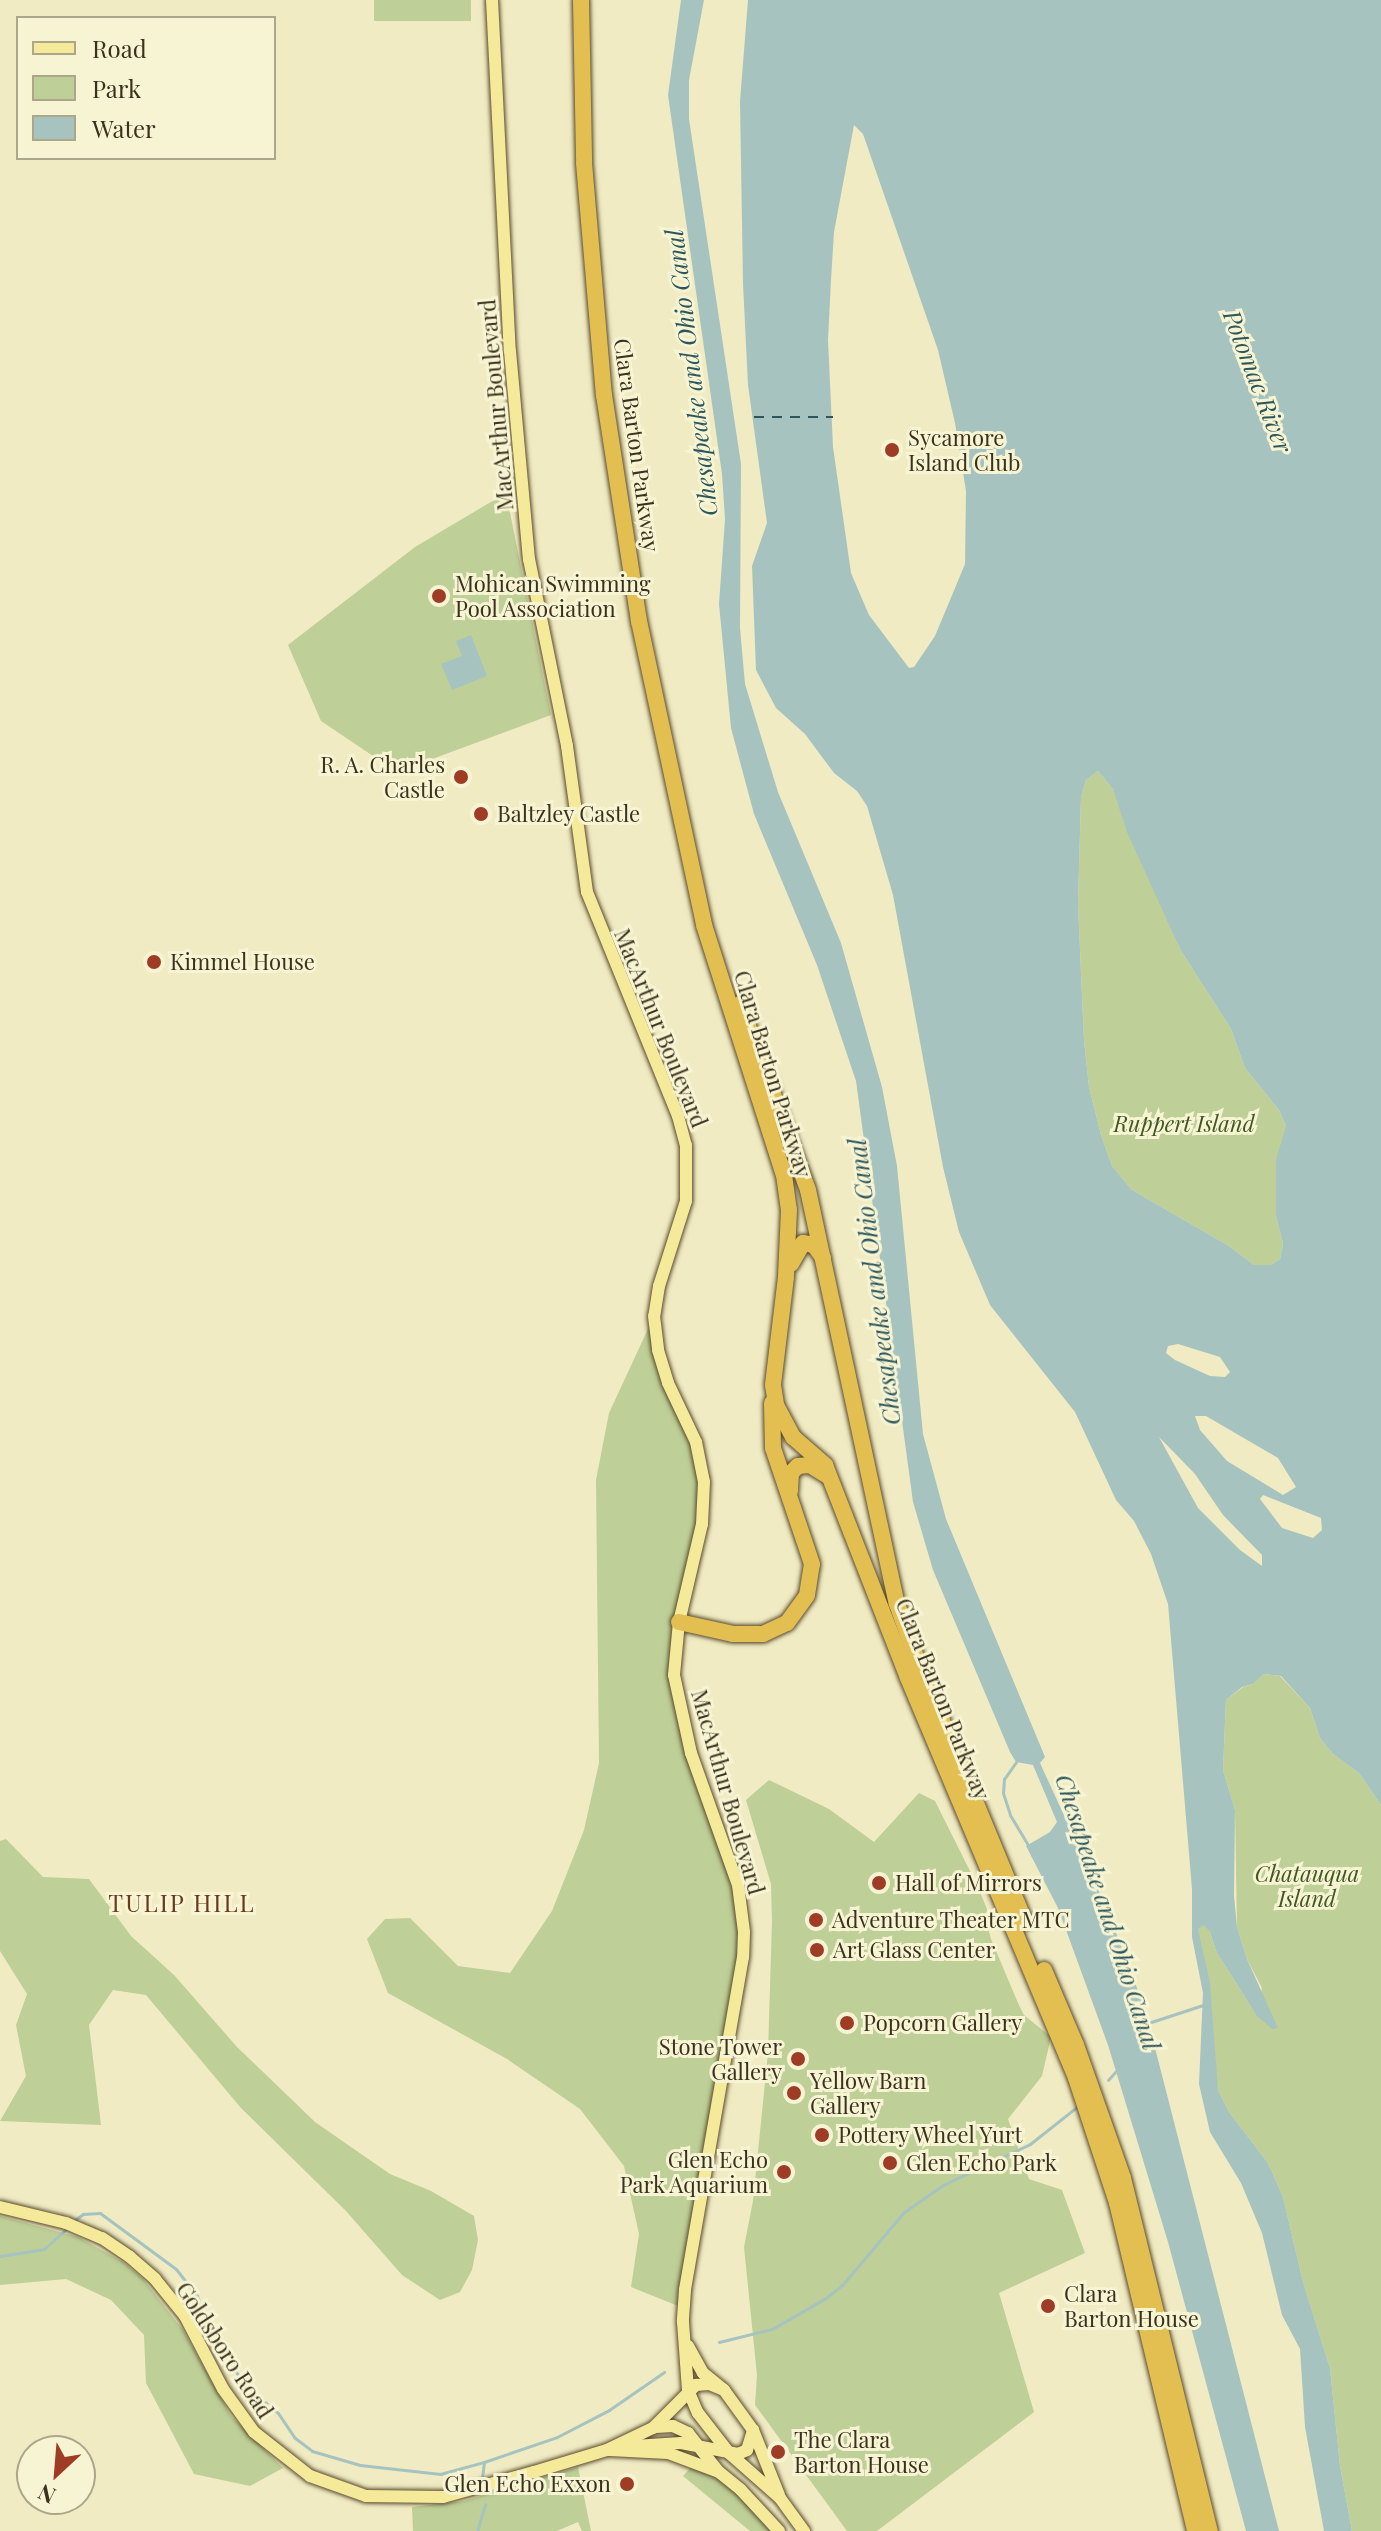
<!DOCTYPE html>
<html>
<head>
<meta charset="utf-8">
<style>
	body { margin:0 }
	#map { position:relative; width:1381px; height:2531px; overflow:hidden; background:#f0ebc3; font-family:"Playfair Display",serif }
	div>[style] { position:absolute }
	.green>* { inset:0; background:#becf97; transform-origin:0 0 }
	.water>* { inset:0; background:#a6c3c0 }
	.stream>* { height:3px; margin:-1.5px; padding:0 1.5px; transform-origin:1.5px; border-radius:1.5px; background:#a6c3c0 }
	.ferry>* { height:2px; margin-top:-1px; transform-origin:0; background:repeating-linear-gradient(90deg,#2c565b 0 10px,transparent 0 18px) }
	.roads { filter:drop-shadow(0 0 2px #594a2d) drop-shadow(0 0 2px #594a2d) }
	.major>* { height:12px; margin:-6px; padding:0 6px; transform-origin:6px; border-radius:6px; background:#f5ea9a }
	.highway>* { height:16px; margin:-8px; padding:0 8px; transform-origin:8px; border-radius:8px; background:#e3be51 }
	.dots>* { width:22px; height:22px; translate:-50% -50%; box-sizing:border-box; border:4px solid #f7f4d4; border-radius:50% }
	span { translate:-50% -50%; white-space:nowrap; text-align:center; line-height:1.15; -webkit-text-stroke:6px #f7f4d4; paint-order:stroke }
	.street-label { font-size:22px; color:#3b311e }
	.poi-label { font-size:22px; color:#3b311e }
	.left { translate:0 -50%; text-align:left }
	.right { translate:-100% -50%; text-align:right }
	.park-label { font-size:22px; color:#415823; font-style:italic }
	.water-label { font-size:24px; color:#2c565b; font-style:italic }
	.neighbourhood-label { font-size:24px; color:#6a3a1b; letter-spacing:2px }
	.legend { position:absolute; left:16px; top:16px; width:260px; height:144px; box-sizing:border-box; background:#f7f4d4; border:2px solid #aca68b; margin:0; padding:10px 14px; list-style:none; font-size:24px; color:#3b311e }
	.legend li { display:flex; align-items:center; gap:16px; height:40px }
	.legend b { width:40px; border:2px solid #aca68b }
	.north { position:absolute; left:16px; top:2435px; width:80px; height:80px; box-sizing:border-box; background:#f7f4d4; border:2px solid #aca68b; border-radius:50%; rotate:206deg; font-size:22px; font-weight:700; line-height:32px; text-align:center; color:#3b311e }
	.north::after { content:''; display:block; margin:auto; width:28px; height:36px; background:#9e3c26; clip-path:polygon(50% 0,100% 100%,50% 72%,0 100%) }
</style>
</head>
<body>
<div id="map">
	<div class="green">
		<i style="left:374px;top:0;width:97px;height:21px"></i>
		<i style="clip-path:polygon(506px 493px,551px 715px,397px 772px,321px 721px,288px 645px,415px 547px)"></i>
		<i style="clip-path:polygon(1098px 771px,1113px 789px,1180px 949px,1231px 1029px,1245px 1068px,1279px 1110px,1286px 1126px,1276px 1216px,1283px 1244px,1280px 1259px,1271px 1265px,1254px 1265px,1229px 1246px,1132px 1190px,1112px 1166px,1101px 1135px,1089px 1087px,1084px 1040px,1078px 904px,1081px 797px,1086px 780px)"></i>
		<i style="clip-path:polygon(654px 1316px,658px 1350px,696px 1442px,704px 1482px,674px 1675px,682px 1721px,738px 1885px,744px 1932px,683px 2308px,631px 2287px,639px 2234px,624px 2166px,580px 2109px,507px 2059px,388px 1993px,367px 1939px,385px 1919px,410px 1918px,458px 1966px,510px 1973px,552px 1911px,584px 1830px,599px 1763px,596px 1480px,609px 1413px)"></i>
		<i style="clip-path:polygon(1264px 1674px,1280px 1676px,1310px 1708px,1320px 1738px,1333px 1754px,1359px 1773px,1381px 1805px,1381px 2531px,1352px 2531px,1340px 2466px,1330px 2368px,1303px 2282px,1283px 2197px,1268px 2163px,1229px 2112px,1218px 2090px,1198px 1929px,1204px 1924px,1210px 1932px,1216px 1951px,1256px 2015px,1262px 1988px,1247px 1959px,1237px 1927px,1235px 1810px,1223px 1770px,1226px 1700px,1243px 1687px,1253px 1684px)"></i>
		<i style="clip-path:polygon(769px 1780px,829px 1809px,874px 1842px,919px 1793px,935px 1801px,978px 1887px,991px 1919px,986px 1921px,991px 1939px,1018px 2003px,1024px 2015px,1051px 2037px,1042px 2076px,1008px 2119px,1029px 2179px,1062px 2190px,1085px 2253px,999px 2293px,1034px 2412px,877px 2531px,847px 2531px,755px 2405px,757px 2375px,744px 2247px,753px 2201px,768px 2053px,772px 1921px,771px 1884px,746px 1800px)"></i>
		<i style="clip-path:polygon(6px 1839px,43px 1877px,89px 1879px,131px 1936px,174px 1975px,237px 2047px,315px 2122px,390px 2174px,431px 2191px,474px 2216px,478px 2240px,472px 2270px,460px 2292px,440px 2300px,402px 2275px,346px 2211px,241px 2108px,146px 1995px,113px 1990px,89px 2025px,101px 2125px,0 2121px,26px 2076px,16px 2025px,27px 1994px,0 1951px,0 1841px)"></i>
		<i style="clip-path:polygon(0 2216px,78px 2237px,123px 2262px,143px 2279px,183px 2330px,231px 2416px,283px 2468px,250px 2486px,194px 2474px,146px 2383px,144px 2335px,111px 2300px,66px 2279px,0 2285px)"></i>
		<i style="clip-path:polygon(693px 2465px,722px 2480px,773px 2531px,750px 2531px,683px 2476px)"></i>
		<i style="clip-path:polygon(578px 2467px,591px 2531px,582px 2531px,578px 2522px,557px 2531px,413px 2531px,412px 2507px,464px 2501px)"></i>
	</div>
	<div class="water">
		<i style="clip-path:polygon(681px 0,704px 0,689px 80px,689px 119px,741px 464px,740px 628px,745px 684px,778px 792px,841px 943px,882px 1087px,897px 1166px,923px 1434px,946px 1519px,1045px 1757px,1040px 1763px,1107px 1909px,1145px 2009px,1279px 2531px,1246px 2531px,1168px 2242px,1108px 2045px,1058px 1908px,1026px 1846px,1050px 1832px,1057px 1822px,1033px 1765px,1016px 1762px,1010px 1752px,933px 1570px,913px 1502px,856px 1081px,817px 965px,754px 814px,731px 728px,719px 604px,725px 519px,722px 474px,668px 95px)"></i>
		<i style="clip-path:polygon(evenodd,748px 0,1381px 0,1381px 1805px,1359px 1773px,1333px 1754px,1320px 1738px,1310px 1708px,1281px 1676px,1264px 1674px,1253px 1684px,1242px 1687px,1226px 1700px,1223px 1770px,1235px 1810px,1234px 1896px,1237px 1927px,1247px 1959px,1278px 2028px,1272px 2029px,1256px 2015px,1216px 1951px,1210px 1932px,1204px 1925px,1198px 1929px,1210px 1983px,1218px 2090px,1229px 2112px,1268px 2163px,1283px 2197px,1303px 2282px,1330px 2368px,1340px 2466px,1352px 2531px,1324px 2531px,1305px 2427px,1300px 2349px,1282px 2315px,1262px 2233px,1241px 2183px,1210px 2132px,1199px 2084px,1203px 1993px,1192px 1937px,1192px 1889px,1168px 1604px,1151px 1554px,1134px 1521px,1116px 1500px,1075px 1412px,990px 1305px,959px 1232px,943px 1167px,893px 895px,867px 806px,857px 791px,834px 773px,805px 734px,776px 708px,756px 670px,752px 566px,767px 523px,748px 385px,743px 284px,740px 101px,748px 0,854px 125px,863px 134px,938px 350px,955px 423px,966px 491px,965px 564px,935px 636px,914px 667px,909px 668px,869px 615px,851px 573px,833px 447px,828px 340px,831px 280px,834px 232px,854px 125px,748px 0,1098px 771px,1113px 789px,1127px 832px,1180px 949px,1231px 1029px,1245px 1068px,1279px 1110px,1286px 1126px,1276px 1160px,1276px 1216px,1283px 1244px,1280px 1259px,1271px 1265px,1254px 1265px,1229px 1246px,1132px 1190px,1112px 1166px,1101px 1135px,1089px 1087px,1084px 1040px,1078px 904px,1081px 797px,1086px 780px,1098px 771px,748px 0,1178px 1344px,1220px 1357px,1230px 1372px,1225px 1377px,1210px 1376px,1175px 1360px,1166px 1353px,1168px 1346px,1178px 1344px,748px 0,1195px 1416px,1206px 1416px,1278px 1458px,1296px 1487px,1283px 1495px,1227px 1461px,1200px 1430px,1195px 1416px,748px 0,1159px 1437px,1195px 1474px,1223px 1515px,1262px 1555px,1262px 1566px,1240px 1550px,1198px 1508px,1159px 1437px,748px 0,1263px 1495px,1321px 1518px,1322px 1530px,1313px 1538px,1282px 1528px,1260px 1499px,1263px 1495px)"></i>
		<i style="clip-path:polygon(471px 635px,487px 676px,452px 690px,441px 664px,462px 656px,456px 641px)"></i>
	</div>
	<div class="stream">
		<i style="left:1016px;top:1762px;width:21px;rotate:125deg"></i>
		<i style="left:1004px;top:1779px;width:14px;rotate:94deg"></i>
		<i style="left:1003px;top:1793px;width:23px;rotate:72deg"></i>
		<i style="left:1010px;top:1815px;width:35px;rotate:59deg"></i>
		<i style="left:1145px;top:2024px;width:61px;rotate:-18.1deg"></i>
		<i style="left:1108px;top:2080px;width:12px;rotate:-48deg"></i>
		<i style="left:72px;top:2222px;width:14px;rotate:-36deg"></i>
		<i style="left:83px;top:2214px;width:17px;rotate:-3deg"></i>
		<i style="left:100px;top:2213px;width:94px;rotate:36.4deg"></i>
		<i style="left:176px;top:2269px;width:34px;rotate:52deg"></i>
		<i style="left:197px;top:2296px;width:55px;rotate:67.6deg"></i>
		<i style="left:218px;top:2347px;width:48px;rotate:54.3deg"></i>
		<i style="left:246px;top:2386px;width:42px;rotate:40.2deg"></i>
		<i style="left:278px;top:2413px;width:30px;rotate:56deg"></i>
		<i style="left:295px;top:2438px;width:21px;rotate:37deg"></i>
		<i style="left:312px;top:2451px;width:50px;rotate:16.3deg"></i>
		<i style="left:360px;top:2465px;width:81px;rotate:6.4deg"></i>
		<i style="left:440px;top:2474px;width:46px;rotate:-15.3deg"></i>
		<i style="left:484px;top:2462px;width:77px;rotate:-18.9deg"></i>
		<i style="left:557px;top:2437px;width:59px;rotate:-27.4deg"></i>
		<i style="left:609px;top:2410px;width:67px;rotate:-34.6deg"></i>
		<i style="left:0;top:2256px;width:45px;rotate:-9deg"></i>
		<i style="left:44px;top:2249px;width:31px;rotate:-42deg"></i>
		<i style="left:719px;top:2342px;width:55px;rotate:-13.8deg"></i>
		<i style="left:772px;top:2329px;width:62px;rotate:-29.9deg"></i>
		<i style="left:826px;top:2298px;width:22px;rotate:-39deg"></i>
		<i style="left:843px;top:2284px;width:94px;rotate:-49.7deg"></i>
		<i style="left:904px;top:2212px;width:47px;rotate:-34.7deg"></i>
		<i style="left:943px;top:2185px;width:96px;rotate:-25.2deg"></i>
		<i style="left:1030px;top:2144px;width:61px;rotate:-38.4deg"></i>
		<i style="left:482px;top:2478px;width:16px;rotate:-83deg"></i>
		<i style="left:477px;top:2531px;width:28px;rotate:-73deg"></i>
	</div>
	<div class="ferry">
		<i style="left:754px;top:417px;width:79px"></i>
	</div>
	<div class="roads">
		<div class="major">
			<i style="left:492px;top:0;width:351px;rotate:87.1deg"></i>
			<i style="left:510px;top:351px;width:209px;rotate:84.8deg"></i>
			<i style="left:529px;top:559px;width:191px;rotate:78.5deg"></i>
			<i style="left:567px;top:746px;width:147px;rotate:82.2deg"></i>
			<i style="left:587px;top:892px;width:242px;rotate:67.9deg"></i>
			<i style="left:678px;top:1116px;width:30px;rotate:75deg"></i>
			<i style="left:686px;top:1145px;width:56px;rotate:90deg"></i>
			<i style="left:686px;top:1201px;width:89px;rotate:107.6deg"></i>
			<i style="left:659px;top:1286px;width:30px;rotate:99deg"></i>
			<i style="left:654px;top:1316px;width:34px;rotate:83deg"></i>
			<i style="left:658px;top:1350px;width:34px;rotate:73deg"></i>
			<i style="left:668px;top:1383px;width:65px;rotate:64.6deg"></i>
			<i style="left:696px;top:1442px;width:41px;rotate:78.7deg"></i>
			<i style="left:704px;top:1482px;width:42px;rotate:92.7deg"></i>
			<i style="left:702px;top:1524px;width:101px;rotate:103.2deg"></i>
			<i style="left:679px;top:1622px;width:53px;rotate:95.4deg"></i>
			<i style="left:674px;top:1675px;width:80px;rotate:77.7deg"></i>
			<i style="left:691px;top:1753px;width:140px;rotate:70.4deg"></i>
			<i style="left:738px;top:1885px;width:47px;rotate:82.7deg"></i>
			<i style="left:744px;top:1932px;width:25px;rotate:92deg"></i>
			<i style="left:743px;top:1957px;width:338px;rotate:99.9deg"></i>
			<i style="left:685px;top:2290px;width:32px;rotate:94deg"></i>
			<i style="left:683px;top:2322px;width:68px;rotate:85.8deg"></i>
			<i style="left:688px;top:2390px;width:25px;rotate:67deg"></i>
			<i style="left:698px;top:2413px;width:51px;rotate:52.2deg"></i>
			<i style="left:729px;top:2453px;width:68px;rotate:41.4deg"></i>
			<i style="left:780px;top:2498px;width:41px;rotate:54deg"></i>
			<i style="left:0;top:2207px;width:68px;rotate:13.6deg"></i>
			<i style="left:66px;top:2223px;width:39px;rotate:23deg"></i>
			<i style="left:102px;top:2238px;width:34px;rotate:34deg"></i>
			<i style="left:130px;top:2257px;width:33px;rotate:41deg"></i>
			<i style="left:155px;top:2279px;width:48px;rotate:51deg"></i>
			<i style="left:185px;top:2316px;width:82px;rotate:62.5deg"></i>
			<i style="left:223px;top:2389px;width:53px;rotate:54.2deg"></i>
			<i style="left:254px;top:2432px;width:71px;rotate:38.2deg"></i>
			<i style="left:310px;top:2476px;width:59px;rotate:19.7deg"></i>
			<i style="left:366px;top:2496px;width:77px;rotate:0.7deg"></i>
			<i style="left:443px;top:2497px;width:94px;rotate:-15.4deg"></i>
			<i style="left:534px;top:2472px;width:76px;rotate:-16.8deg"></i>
			<i style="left:607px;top:2450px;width:51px;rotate:-25.6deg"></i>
			<i style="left:653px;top:2428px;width:61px;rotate:-45deg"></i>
			<i style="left:696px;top:2385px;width:13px;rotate:-4deg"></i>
			<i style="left:709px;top:2384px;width:16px;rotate:22deg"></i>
			<i style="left:688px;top:2346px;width:31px;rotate:61deg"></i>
			<i style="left:703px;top:2373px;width:27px;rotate:39deg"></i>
			<i style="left:724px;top:2390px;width:49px;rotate:54.1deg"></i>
			<i style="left:753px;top:2430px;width:70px;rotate:68.2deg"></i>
			<i style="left:656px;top:2427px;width:17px;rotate:-3deg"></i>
			<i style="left:673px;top:2426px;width:17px;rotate:25deg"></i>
			<i style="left:688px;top:2433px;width:48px;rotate:51.7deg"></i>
			<i style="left:634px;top:2446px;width:47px;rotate:-3.7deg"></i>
			<i style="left:681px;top:2443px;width:58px;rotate:10.9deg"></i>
			<i style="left:738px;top:2454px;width:10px;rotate:-24deg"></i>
			<i style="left:747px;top:2450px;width:21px;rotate:-73deg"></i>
			<i style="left:610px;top:2450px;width:58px;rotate:3deg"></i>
			<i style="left:668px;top:2453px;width:54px;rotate:20.4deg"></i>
			<i style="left:719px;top:2472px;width:28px;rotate:39deg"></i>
			<i style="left:741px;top:2490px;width:56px;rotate:47.2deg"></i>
		</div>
		<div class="highway">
			<i style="left:581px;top:0;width:163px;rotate:88.9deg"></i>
			<i style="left:584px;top:163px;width:233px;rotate:85.1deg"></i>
			<i style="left:604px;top:395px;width:229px;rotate:81.2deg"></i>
			<i style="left:639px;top:621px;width:311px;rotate:77.9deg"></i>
			<i style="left:704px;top:925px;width:262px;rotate:72.3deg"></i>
			<i style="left:784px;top:1175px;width:35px;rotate:82deg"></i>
			<i style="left:789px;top:1210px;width:67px;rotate:92.6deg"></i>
			<i style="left:786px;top:1277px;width:109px;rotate:96.9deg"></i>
			<i style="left:773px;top:1385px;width:20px;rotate:81deg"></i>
			<i style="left:776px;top:1405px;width:36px;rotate:62deg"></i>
			<i style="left:793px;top:1437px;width:43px;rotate:41.2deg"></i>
			<i style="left:825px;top:1465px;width:229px;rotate:68.7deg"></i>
			<i style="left:908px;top:1678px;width:434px;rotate:67.2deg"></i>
			<i style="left:1076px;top:2078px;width:132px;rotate:71.8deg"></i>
			<i style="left:1117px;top:2203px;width:337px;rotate:76.6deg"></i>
			<i style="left:740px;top:1004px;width:198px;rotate:69.9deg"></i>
			<i style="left:808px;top:1190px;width:423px;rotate:77.9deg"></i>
			<i style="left:897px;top:1604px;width:59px;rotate:70.3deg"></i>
			<i style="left:917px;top:1660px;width:283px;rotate:67.6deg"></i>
			<i style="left:791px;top:1264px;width:24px;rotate:-60deg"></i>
			<i style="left:803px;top:1243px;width:11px;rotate:10deg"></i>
			<i style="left:814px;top:1245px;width:16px;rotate:55deg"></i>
			<i style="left:790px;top:1491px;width:18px;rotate:-87deg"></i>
			<i style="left:791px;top:1473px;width:10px;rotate:-45deg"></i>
			<i style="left:798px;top:1466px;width:12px;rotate:-5deg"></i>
			<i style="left:810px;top:1465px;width:19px;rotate:32deg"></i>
			<i style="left:679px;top:1622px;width:55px;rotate:12.5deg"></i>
			<i style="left:733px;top:1634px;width:30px"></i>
			<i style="left:763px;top:1634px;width:26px;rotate:-25deg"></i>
			<i style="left:787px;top:1623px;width:34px;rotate:-54deg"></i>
			<i style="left:807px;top:1595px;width:31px;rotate:-81deg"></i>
			<i style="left:812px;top:1564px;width:122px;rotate:-108.6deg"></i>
			<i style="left:773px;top:1448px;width:45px;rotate:-91.3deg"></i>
			<i style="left:1044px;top:1970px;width:82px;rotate:66.9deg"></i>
			<i style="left:1076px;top:2045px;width:141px;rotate:70.5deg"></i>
			<i style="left:1123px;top:2178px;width:364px;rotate:76.2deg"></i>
		</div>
	</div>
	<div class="dots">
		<i style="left:892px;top:450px;background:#9e3c26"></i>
		<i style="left:439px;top:596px;background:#9e3c26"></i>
		<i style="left:461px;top:777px;background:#9e3c26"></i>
		<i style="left:481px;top:814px;background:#9e3c26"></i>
		<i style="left:154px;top:962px;background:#9e3c26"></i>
		<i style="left:879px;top:1883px;background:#9e3c26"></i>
		<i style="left:816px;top:1920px;background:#9e3c26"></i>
		<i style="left:817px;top:1950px;background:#9e3c26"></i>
		<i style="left:847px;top:2023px;background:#9e3c26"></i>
		<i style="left:798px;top:2059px;background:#9e3c26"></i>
		<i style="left:794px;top:2093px;background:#9e3c26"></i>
		<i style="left:822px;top:2135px;background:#9e3c26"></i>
		<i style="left:890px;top:2163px;background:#9e3c26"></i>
		<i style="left:784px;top:2172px;background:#9e3c26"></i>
		<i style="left:1048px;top:2306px;background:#9e3c26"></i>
		<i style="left:778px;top:2452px;background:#9e3c26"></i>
		<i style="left:627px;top:2484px;background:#9e3c26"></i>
	</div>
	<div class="street-label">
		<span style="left:496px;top:405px;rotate:-95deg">MacArthur Boulevard</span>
		<span style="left:637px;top:445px;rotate:82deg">Clara Barton Parkway</span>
		<span style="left:661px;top:1028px;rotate:68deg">MacArthur Boulevard</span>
		<span style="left:773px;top:1074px;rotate:73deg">Clara Barton Parkway</span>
		<span style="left:943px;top:1699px;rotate:68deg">Clara Barton Parkway</span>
		<span style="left:728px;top:1792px;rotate:74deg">MacArthur Boulevard</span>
		<span style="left:225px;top:2350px;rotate:57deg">Goldsboro Road</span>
	</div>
	<div class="poi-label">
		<span class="left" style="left:908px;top:450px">Sycamore<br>Island Club</span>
		<span class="left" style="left:455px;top:596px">Mohican Swimming<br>Pool Association</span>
		<span class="right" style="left:445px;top:777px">R. A. Charles<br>Castle</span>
		<span class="left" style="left:497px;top:814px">Baltzley Castle</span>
		<span class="left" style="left:170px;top:962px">Kimmel House</span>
		<span class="left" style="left:895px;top:1883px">Hall of Mirrors</span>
		<span class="left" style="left:832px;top:1920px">Adventure Theater MTC</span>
		<span class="left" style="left:833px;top:1950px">Art Glass Center</span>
		<span class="left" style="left:863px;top:2023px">Popcorn Gallery</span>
		<span class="right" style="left:782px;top:2059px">Stone Tower<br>Gallery</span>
		<span class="left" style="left:810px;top:2093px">Yellow Barn<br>Gallery</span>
		<span class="left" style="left:838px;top:2135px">Pottery Wheel Yurt</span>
		<span class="right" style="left:768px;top:2172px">Glen Echo<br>Park Aquarium</span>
		<span class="left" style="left:906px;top:2163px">Glen Echo Park</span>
		<span class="left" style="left:1064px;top:2306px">Clara<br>Barton House</span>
		<span class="left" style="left:794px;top:2452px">The Clara<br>Barton House</span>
		<span class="right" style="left:611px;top:2484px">Glen Echo Exxon</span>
	</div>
	<div class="park-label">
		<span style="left:1184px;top:1124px">Ruppert Island</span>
		<span style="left:1307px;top:1886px">Chatauqua<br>Island</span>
	</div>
	<div class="water-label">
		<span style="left:691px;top:373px;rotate:-97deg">Chesapeake and Ohio Canal</span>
		<span style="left:1258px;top:381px;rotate:69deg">Potomac River</span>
		<span style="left:874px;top:1282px;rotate:-97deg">Chesapeake and Ohio Canal</span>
		<span style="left:1108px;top:1912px;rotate:72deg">Chesapeake and Ohio Canal</span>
	</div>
	<div class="neighbourhood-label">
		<span style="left:182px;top:1903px">TULIP HILL</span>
	</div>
	<ul class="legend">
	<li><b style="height:10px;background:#f5ea9a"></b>Road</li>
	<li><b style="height:22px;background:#becf97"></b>Park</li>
	<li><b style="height:22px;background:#a6c3c0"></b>Water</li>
	</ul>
	<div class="north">N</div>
</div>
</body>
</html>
